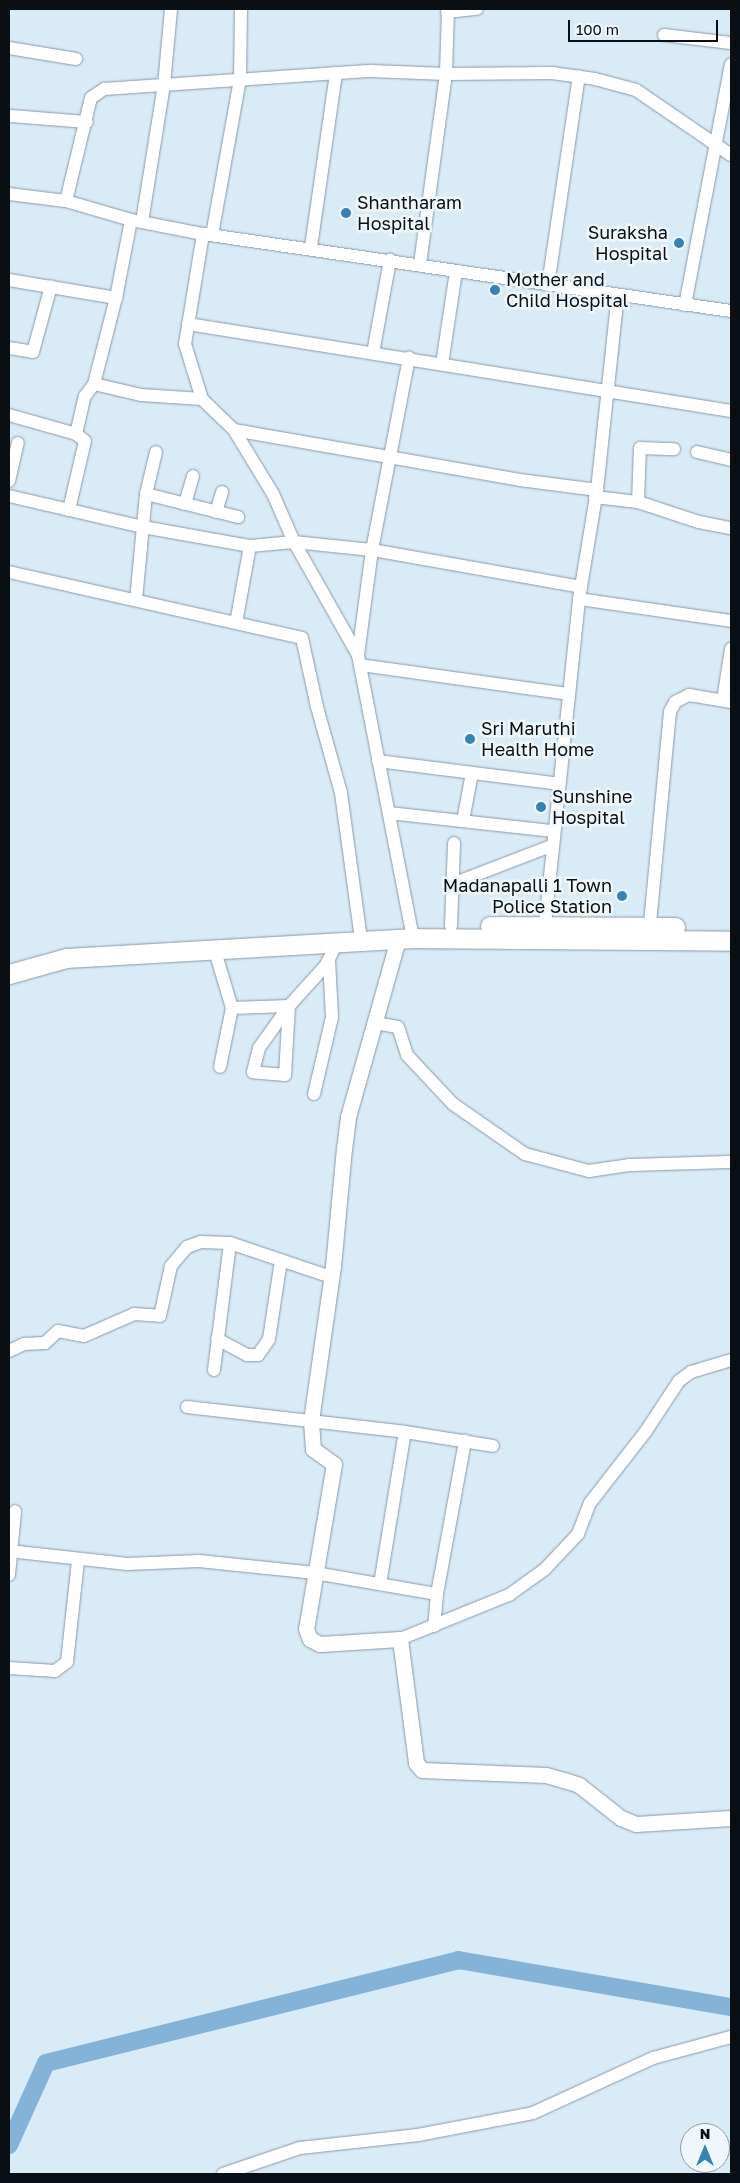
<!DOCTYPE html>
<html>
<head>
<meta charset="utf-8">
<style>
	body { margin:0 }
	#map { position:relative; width:740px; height:2183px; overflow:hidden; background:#daebf8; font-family:"Golos Text",sans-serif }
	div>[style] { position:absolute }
	.river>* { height:18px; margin:-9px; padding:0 9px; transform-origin:9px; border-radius:9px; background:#84b3d7 }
	.roads { filter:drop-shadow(0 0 1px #8999a5) drop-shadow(0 0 1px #8999a5) }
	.minor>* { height:12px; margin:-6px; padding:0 6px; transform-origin:6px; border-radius:6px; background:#fff }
	.tertiary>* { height:15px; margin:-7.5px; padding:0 7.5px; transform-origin:7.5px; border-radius:7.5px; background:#fff }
	.primary>* { height:19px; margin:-9.5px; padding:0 9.5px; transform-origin:9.5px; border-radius:9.5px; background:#fff }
	.dots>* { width:14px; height:14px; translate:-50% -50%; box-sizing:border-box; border:2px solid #f0f7fc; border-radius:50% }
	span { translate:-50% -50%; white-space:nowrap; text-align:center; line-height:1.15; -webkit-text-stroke:5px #f0f7fc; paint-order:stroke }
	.poi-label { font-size:18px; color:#090f13 }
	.left { translate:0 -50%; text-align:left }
	.right { translate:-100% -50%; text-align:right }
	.frame { position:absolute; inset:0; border:10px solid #090f13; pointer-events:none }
	.north { position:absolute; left:680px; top:2123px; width:50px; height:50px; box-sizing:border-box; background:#f0f7fc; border:1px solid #949a9f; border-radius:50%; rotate:0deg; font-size:14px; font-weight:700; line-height:20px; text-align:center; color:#090f13 }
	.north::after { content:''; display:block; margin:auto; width:18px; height:22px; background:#3781b5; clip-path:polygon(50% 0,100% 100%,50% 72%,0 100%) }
	.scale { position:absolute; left:568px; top:20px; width:150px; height:22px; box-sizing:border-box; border:2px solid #090f13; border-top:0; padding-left:6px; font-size:15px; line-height:18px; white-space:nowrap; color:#090f13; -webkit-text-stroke:4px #f0f7fc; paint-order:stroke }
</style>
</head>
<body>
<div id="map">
	<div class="river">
		<i style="left:9px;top:2145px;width:90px;rotate:-65.7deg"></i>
		<i style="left:46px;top:2063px;width:425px;rotate:-14deg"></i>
		<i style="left:458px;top:1960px;width:277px;rotate:9.8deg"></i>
	</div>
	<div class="roads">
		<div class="minor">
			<i style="left:448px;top:9px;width:65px;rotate:91.8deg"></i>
			<i style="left:446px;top:74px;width:106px;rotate:-0.5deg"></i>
			<i style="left:552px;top:73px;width:43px;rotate:7.9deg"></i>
			<i style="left:595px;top:79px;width:42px;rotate:15deg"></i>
			<i style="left:636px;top:90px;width:115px;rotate:34.4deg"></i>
			<i style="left:447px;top:12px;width:30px;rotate:-6deg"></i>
			<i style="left:664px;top:35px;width:67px;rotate:6.8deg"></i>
			<i style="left:9px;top:48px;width:68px;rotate:9.3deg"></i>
			<i style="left:11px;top:116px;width:76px;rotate:4.5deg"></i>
			<i style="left:9px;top:194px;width:57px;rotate:7deg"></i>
			<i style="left:66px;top:201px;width:68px;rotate:16.3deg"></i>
			<i style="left:131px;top:220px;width:73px;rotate:11deg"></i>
			<i style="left:66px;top:201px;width:106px;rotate:-76.4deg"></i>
			<i style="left:91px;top:98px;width:16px;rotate:-35deg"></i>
			<i style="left:104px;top:89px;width:268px;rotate:-3.9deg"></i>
			<i style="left:371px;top:71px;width:75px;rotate:2.3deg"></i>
			<i style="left:446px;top:74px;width:193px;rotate:97.8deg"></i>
			<i style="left:142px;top:222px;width:139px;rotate:-80.9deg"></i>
			<i style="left:164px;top:85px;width:76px;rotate:-84.7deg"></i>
			<i style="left:212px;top:235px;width:158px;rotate:-79.8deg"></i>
			<i style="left:240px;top:80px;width:71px;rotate:-89.2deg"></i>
			<i style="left:311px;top:247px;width:176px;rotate:-81.8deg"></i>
			<i style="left:9px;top:280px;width:109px;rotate:9.5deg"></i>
			<i style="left:548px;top:285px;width:211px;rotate:-81.6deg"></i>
			<i style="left:685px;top:305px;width:245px;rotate:-79.2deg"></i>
			<i style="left:188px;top:324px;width:550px;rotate:9.1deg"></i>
			<i style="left:9px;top:348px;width:24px;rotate:9deg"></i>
			<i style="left:33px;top:352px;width:68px;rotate:-74.7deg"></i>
			<i style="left:373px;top:353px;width:95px;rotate:-79.6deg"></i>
			<i style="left:442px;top:364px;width:94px;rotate:-81.4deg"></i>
			<i style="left:94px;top:384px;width:48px;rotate:13.2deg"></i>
			<i style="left:141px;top:395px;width:61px;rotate:3.8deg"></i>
			<i style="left:9px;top:415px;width:70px;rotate:15.8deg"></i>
			<i style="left:76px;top:434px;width:11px;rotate:38deg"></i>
			<i style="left:85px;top:441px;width:71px;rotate:103.1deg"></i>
			<i style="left:234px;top:430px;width:290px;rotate:9.9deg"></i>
			<i style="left:520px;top:480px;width:78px;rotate:7.4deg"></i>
			<i style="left:76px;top:434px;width:39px;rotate:-77deg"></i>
			<i style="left:85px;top:396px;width:15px;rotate:-53deg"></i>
			<i style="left:94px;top:384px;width:89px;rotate:-75.7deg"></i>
			<i style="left:116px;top:298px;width:79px;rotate:-79.1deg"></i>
			<i style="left:697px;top:452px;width:35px;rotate:13deg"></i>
			<i style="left:9px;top:481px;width:39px;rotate:-77deg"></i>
			<i style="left:146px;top:494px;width:95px;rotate:14deg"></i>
			<i style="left:9px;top:496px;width:138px;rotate:13deg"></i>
			<i style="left:143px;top:527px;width:109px;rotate:10.1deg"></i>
			<i style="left:250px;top:546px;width:44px;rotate:-5.2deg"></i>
			<i style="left:294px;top:542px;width:78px;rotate:5.9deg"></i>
			<i style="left:372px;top:550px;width:212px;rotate:10deg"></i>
			<i style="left:595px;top:497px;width:43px;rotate:6.6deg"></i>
			<i style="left:638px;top:502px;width:64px;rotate:18.2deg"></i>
			<i style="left:699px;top:522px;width:33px;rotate:11deg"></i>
			<i style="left:638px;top:502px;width:54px;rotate:-87.9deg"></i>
			<i style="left:640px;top:448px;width:34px;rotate:2deg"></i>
			<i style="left:185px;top:504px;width:29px;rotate:-74deg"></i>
			<i style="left:216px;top:512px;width:21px;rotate:-73deg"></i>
			<i style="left:9px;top:572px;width:300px;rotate:12.7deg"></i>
			<i style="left:302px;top:638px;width:71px;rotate:77.7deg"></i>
			<i style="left:317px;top:707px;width:89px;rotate:74.4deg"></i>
			<i style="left:341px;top:793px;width:140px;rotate:82.2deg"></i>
			<i style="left:579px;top:599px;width:154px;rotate:8.2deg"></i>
			<i style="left:136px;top:600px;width:106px;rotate:-84.6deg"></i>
			<i style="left:146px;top:494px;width:43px;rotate:-76.6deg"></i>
			<i style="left:236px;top:623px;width:78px;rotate:-79.7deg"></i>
			<i style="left:358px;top:655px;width:106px;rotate:-82.4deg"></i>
			<i style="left:372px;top:550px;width:196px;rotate:-79.1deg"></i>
			<i style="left:360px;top:665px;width:211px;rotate:7.9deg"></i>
			<i style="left:723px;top:700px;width:52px;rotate:-81.1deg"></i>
			<i style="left:378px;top:761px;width:182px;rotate:7.2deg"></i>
			<i style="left:389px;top:813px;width:165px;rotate:6.3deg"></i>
			<i style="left:463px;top:821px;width:49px;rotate:-79.4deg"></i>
			<i style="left:452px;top:884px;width:106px;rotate:-21deg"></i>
			<i style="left:451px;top:926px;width:83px;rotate:-87.9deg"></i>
			<i style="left:544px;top:933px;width:336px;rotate:-84deg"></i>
			<i style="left:579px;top:599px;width:110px;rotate:-80.6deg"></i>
			<i style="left:597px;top:490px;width:196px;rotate:-83.9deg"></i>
			<i style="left:649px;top:934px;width:223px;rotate:-84.6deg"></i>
			<i style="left:670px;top:712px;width:11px;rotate:-63deg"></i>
			<i style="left:675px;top:702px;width:16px;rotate:-27deg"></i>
			<i style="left:689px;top:695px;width:43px;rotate:9.5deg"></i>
			<i style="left:413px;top:938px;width:288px;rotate:-101deg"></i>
			<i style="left:358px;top:655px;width:130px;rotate:-119.5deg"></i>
			<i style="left:294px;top:542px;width:52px;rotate:-113.6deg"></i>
			<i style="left:273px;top:494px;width:75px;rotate:-121.4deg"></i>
			<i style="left:234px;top:430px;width:45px;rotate:-135.9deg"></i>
			<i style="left:202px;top:399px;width:58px;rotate:-107.2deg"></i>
			<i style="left:185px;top:344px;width:111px;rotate:-80.7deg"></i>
			<i style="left:203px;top:234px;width:534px;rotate:8.3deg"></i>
			<i style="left:214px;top:948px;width:63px;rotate:73.3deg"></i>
			<i style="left:232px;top:1008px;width:60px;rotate:101.5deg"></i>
			<i style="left:232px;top:1008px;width:57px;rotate:-2deg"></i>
			<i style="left:289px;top:1006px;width:69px;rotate:93.3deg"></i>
			<i style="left:285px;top:1075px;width:32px;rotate:-175deg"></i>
			<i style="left:253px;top:1072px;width:25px;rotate:-76deg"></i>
			<i style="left:259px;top:1048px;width:52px;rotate:-54.5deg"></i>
			<i style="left:289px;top:1006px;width:55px;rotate:-47.9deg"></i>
			<i style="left:326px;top:965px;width:25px;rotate:-64deg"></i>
			<i style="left:375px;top:1023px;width:23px;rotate:10deg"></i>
			<i style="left:398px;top:1027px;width:29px;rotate:72deg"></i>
			<i style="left:407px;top:1055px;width:67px;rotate:46.8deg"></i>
			<i style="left:453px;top:1104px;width:88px;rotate:34.8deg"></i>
			<i style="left:525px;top:1154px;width:66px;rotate:14.9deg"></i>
			<i style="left:589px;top:1171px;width:40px;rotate:-8.5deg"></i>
			<i style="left:629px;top:1165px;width:102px;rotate:-1.7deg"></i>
			<i style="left:314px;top:1094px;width:79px;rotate:-76.8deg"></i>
			<i style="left:332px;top:1017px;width:57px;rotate:-93deg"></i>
			<i style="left:217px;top:1339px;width:34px;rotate:28deg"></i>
			<i style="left:247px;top:1355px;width:11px"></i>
			<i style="left:258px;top:1355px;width:19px;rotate:-55deg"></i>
			<i style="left:269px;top:1339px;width:79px;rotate:-81.3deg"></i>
			<i style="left:9px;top:1351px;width:17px;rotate:-25deg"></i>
			<i style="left:24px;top:1344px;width:21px;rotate:-3deg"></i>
			<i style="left:45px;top:1343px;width:18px;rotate:-43deg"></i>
			<i style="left:58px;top:1331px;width:26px;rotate:11deg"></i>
			<i style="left:84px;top:1336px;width:55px;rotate:-23.7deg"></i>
			<i style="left:134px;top:1314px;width:26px;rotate:4deg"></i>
			<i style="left:160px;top:1316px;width:51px;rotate:-77.6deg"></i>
			<i style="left:171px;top:1266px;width:25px;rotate:-50deg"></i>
			<i style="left:187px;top:1247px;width:15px;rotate:-20deg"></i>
			<i style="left:201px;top:1242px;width:29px;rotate:2deg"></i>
			<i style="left:230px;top:1243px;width:107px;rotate:18.6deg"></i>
			<i style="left:214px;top:1370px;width:128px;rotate:-82.8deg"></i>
			<i style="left:187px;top:1407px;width:219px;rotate:6.5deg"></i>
			<i style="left:405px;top:1432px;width:89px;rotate:9deg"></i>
			<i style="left:9px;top:1551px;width:119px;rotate:6.3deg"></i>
			<i style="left:127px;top:1564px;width:72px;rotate:-2.4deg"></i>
			<i style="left:199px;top:1561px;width:117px;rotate:5.9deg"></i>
			<i style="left:315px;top:1573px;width:124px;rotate:9.8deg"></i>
			<i style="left:437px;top:1594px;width:32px;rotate:95deg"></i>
			<i style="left:9px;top:1575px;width:64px;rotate:-84.6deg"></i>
			<i style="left:380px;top:1584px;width:154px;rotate:-80.7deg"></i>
			<i style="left:437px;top:1594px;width:156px;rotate:-79.6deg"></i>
			<i style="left:400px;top:1639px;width:118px;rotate:-22deg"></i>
			<i style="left:509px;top:1595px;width:44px;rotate:-35.8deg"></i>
			<i style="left:545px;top:1569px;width:48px;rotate:-46.7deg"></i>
			<i style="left:578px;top:1534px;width:33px;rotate:-69deg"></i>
			<i style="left:590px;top:1503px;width:91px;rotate:-52.1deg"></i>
			<i style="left:646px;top:1431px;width:60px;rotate:-56.6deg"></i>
			<i style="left:679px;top:1381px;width:15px;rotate:-37deg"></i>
			<i style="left:691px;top:1372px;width:42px;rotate:-16.7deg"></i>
			<i style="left:9px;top:1668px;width:46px;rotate:3.7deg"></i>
			<i style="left:55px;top:1671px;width:15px;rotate:-37deg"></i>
			<i style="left:67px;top:1662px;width:103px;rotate:-83.8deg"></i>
			<i style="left:223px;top:2174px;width:81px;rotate:-18.7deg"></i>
			<i style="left:300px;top:2148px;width:119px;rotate:-6.3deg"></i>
			<i style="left:418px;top:2135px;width:117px;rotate:-10.8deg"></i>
			<i style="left:533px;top:2113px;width:132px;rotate:-24.6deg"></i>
			<i style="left:653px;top:2058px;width:81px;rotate:-15.1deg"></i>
		</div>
		<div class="tertiary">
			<i style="left:398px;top:939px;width:185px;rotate:105.7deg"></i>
			<i style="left:348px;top:1117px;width:31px;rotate:97deg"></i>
			<i style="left:344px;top:1148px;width:119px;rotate:95.3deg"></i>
			<i style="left:333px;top:1266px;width:157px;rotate:98.1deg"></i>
			<i style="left:311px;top:1421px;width:28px;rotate:86deg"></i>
			<i style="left:313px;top:1449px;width:26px;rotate:36deg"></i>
			<i style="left:334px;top:1464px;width:167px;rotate:99.6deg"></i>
			<i style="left:306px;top:1629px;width:11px;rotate:68deg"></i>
			<i style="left:310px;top:1639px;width:11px;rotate:27deg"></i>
			<i style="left:320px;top:1644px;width:80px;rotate:-3.6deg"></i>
			<i style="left:400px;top:1639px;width:125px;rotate:82.6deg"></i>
			<i style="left:416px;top:1763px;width:9px;rotate:49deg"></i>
			<i style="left:422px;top:1770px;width:124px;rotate:2.3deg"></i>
			<i style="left:546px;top:1775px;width:19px;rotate:16deg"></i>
			<i style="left:564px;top:1780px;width:16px;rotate:18deg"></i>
			<i style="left:579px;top:1785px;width:53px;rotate:38.2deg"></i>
			<i style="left:621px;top:1818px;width:16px;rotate:22deg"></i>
			<i style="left:636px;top:1824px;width:95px;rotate:-3.6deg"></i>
		</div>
		<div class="primary">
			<i style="left:490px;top:926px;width:185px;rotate:0.3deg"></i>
			<i style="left:9px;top:974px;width:59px;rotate:-15.7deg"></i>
			<i style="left:66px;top:958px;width:348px;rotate:-3.3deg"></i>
			<i style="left:413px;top:938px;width:318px;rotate:0.5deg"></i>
		</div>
	</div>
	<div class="dots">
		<i style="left:346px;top:213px;background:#3781b5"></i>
		<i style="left:679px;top:243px;background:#3781b5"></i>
		<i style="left:495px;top:290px;background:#3781b5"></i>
		<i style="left:470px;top:739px;background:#3781b5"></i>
		<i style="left:541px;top:807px;background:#3781b5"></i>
		<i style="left:622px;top:896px;background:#3781b5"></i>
	</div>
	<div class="poi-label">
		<span class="left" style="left:357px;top:213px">Shantharam<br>Hospital</span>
		<span class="right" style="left:668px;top:243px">Suraksha<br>Hospital</span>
		<span class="left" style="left:506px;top:290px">Mother and<br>Child Hospital</span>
		<span class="left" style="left:481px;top:739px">Sri Maruthi<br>Health Home</span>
		<span class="left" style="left:552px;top:807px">Sunshine<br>Hospital</span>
		<span class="right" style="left:612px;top:896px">Madanapalli 1 Town<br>Police Station</span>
	</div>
	<div class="frame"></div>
	<div class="north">N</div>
	<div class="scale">100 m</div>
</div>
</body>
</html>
